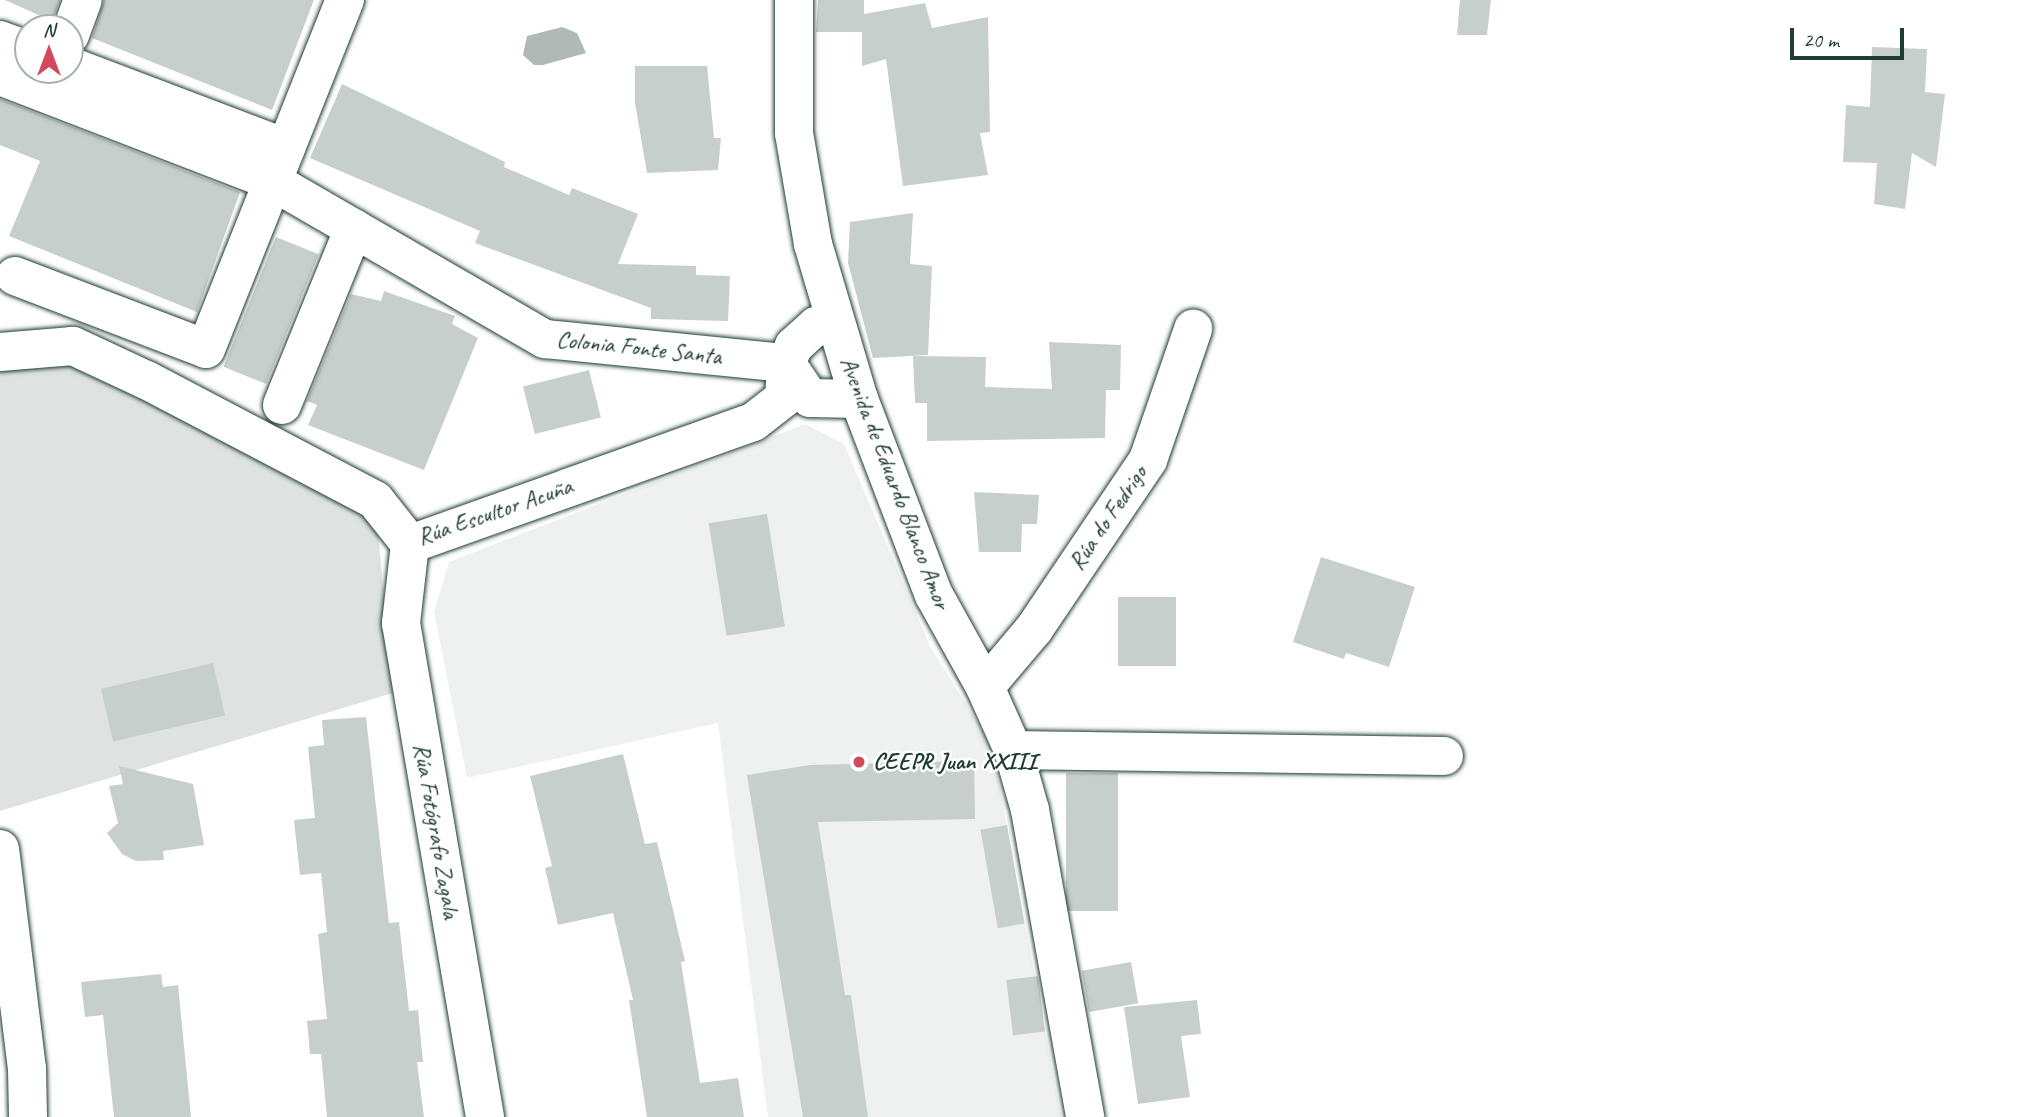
<!DOCTYPE html>
<html>
<head>
<meta charset="utf-8">
<style>
	body { margin:0 }
	#map { position:relative; width:2032px; height:1117px; overflow:hidden; background:#fff; font-family:Caveat,sans-serif }
	div>[style] { position:absolute }
	.built>* { inset:0; background:#eef1f0 }
	.green>* { inset:0; background:#dee3e2 }
	.water>* { inset:0; background:#afbab7 }
	.building>* { inset:0; background:#c7cfcc; transform-origin:0 0 }
	.roads { filter:drop-shadow(0 0 2px #1f3d34) drop-shadow(0 0 2px #1f3d34) }
	.minor>* { height:38px; margin:-19px; padding:0 19px; transform-origin:19px; border-radius:19px; background:#fff }
	.dots>* { width:19px; height:19px; translate:-50% -50%; box-sizing:border-box; border:4px solid #fff; border-radius:50% }
	span { translate:-50% -50%; white-space:nowrap; text-align:center; line-height:1.15; -webkit-text-stroke:5px #fff; paint-order:stroke }
	.street-label { font-size:24px; color:#1f3d34 }
	.poi-label { font-size:24px; color:#1f3d34; font-weight:700 }
	.left { translate:0 -50%; text-align:left }
	.north { position:absolute; left:14px; top:14px; width:70px; height:70px; box-sizing:border-box; background:#fff; border:2px solid #a5b1ae; border-radius:50%; rotate:0deg; font-size:19px; font-weight:700; line-height:28px; text-align:center; color:#1f3d34 }
	.north::after { content:''; display:block; margin:auto; width:24px; height:32px; background:#d1495b; clip-path:polygon(50% 0,100% 100%,50% 72%,0 100%) }
	.scale { position:absolute; left:1790px; top:28px; width:114px; height:32px; box-sizing:border-box; border:4px solid #1f3d34; border-top:0; padding-left:9px; font-size:21px; line-height:24px; white-space:nowrap; color:#1f3d34; -webkit-text-stroke:5px #fff; paint-order:stroke }
</style>
</head>
<body>
<div id="map">
	<div class="built">
		<i style="clip-path:polygon(805px 424px,844px 444px,931px 648px,992px 746px,1061px 1117px,768px 1117px,718px 723px,467px 778px,434px 612px,449px 562px)"></i>
	</div>
	<div class="green">
		<i style="clip-path:polygon(73px 346px,375px 500px,393px 693px,0 811px,0 352px)"></i>
	</div>
	<div class="water">
		<i style="clip-path:polygon(562px 27px,577px 33px,586px 53px,543px 65px,534px 65px,523px 55px,527px 36px)"></i>
	</div>
	<div class="building">
		<i style="clip-path:polygon(5px 0,60px 0,52px 21px)"></i>
		<i style="clip-path:polygon(104px 0,314px 0,272px 110px,92px 38px)"></i>
		<i style="clip-path:polygon(818px 0,864px 0,864px 14px,925px 3px,932px 28px,988px 17px,990px 132px,980px 133px,988px 175px,903px 186px,886px 59px,862px 66px,862px 32px,816px 32px)"></i>
		<i style="clip-path:polygon(1460px 0,1491px 0,1487px 35px,1457px 35px)"></i>
		<i style="clip-path:polygon(1872px 47px,1927px 49px,1925px 92px,1945px 94px,1936px 167px,1912px 153px,1905px 209px,1874px 204px,1877px 163px,1843px 162px,1846px 105px,1870px 107px)"></i>
		<i style="clip-path:polygon(635px 66px,707px 66px,714px 138px,721px 138px,718px 170px,647px 173px,635px 103px)"></i>
		<i style="clip-path:polygon(342px 84px,505px 162px,504px 167px,569px 195px,572px 188px,638px 214px,618px 264px,696px 266px,696px 275px,730px 276px,728px 321px,651px 319px,651px 308px,475px 243px,480px 231px,310px 158px)"></i>
		<i style="clip-path:polygon(0 99px,240px 192px,197px 312px,9px 236px,40px 161px,0 145px)"></i>
		<i style="clip-path:polygon(913px 213px,910px 264px,932px 266px,928px 355px,873px 358px,848px 263px,850px 222px)"></i>
		<i style="left:276px;top:237px;width:46px;height:140px;rotate:22deg"></i>
		<i style="clip-path:polygon(384px 291px,455px 316px,452px 324px,478px 338px,424px 470px,308px 425px,317px 405px,307px 401px,351px 294px,381px 301px)"></i>
		<i style="clip-path:polygon(1049px 342px,1121px 345px,1120px 390px,1106px 390px,1105px 438px,927px 441px,927px 403px,915px 403px,913px 356px,986px 357px,985px 387px,1052px 389px)"></i>
		<i style="left:589px;top:370px;width:49px;height:68px;rotate:76deg"></i>
		<i style="clip-path:polygon(974px 492px,1039px 495px,1037px 524px,1022px 524px,1021px 552px,979px 552px)"></i>
		<i style="left:767px;top:514px;width:114px;height:59px;rotate:81deg"></i>
		<i style="clip-path:polygon(1321px 557px,1415px 587px,1389px 667px,1346px 653px,1344px 659px,1293px 642px)"></i>
		<i style="left:1118px;top:597px;width:58px;height:69px"></i>
		<i style="left:213px;top:663px;width:54px;height:115px;rotate:77deg"></i>
		<i style="clip-path:polygon(366px 717px,389px 923px,399px 922px,409px 1011px,418px 1010px,423px 1062px,417px 1062px,424px 1117px,327px 1117px,321px 1054px,310px 1054px,307px 1021px,327px 1019px,318px 934px,327px 932px,321px 873px,300px 875px,294px 820px,315px 818px,308px 747px,324px 745px,322px 720px)"></i>
		<i style="clip-path:polygon(623px 754px,645px 844px,657px 842px,685px 961px,681px 962px,700px 1083px,738px 1078px,744px 1117px,647px 1117px,629px 1000px,633px 1000px,613px 913px,558px 925px,545px 868px,552px 866px,530px 776px)"></i>
		<i style="clip-path:polygon(974px 761px,975px 819px,818px 822px,845px 995px,851px 995px,868px 1117px,803px 1117px,747px 775px,810px 765px)"></i>
		<i style="clip-path:polygon(119px 766px,193px 784px,204px 845px,163px 851px,164px 860px,136px 861px,122px 854px,107px 833px,118px 823px,109px 786px,123px 784px)"></i>
		<i style="left:1066px;top:773px;width:52px;height:138px"></i>
		<i style="left:1007px;top:825px;width:100px;height:27px;rotate:80deg"></i>
		<i style="left:1131px;top:962px;width:42px;height:50px;rotate:80deg"></i>
		<i style="clip-path:polygon(161px 974px,163px 987px,178px 985px,191px 1117px,114px 1117px,103px 1015px,85px 1017px,81px 982px)"></i>
		<i style="left:1038px;top:976px;width:56px;height:32px;rotate:83deg"></i>
		<i style="clip-path:polygon(1197px 1000px,1201px 1034px,1181px 1036px,1190px 1097px,1138px 1104px,1124px 1007px)"></i>
	</div>
	<div class="roads">
		<div class="minor">
			<i style="left:794px;top:0;width:133px;rotate:90deg"></i>
			<i style="left:794px;top:133px;width:113px;rotate:80.3deg"></i>
			<i style="left:813px;top:244px;width:162px;rotate:73.5deg"></i>
			<i style="left:859px;top:399px;width:210px;rotate:69.1deg"></i>
			<i style="left:934px;top:595px;width:105px;rotate:61deg"></i>
			<i style="left:985px;top:687px;width:69px;rotate:66deg"></i>
			<i style="left:1013px;top:750px;width:62px;rotate:74.2deg"></i>
			<i style="left:1030px;top:810px;width:312px;rotate:79.8deg"></i>
			<i style="left:70px;top:35px;width:37px;rotate:-70deg"></i>
			<i style="left:0;top:40px;width:30px;rotate:20deg"></i>
			<i style="left:70px;top:66px;width:231px;rotate:20.8deg"></i>
			<i style="left:0;top:76px;width:292px;rotate:21.1deg"></i>
			<i style="left:272px;top:181px;width:315px;rotate:30.1deg"></i>
			<i style="left:545px;top:339px;width:242px;rotate:5.7deg"></i>
			<i style="left:786px;top:363px;width:35px;rotate:93deg"></i>
			<i style="left:784px;top:398px;width:39px;rotate:142deg"></i>
			<i style="left:753px;top:422px;width:364px;rotate:160.4deg"></i>
			<i style="left:410px;top:544px;width:56px;rotate:-128.5deg"></i>
			<i style="left:375px;top:500px;width:259px;rotate:-152.3deg"></i>
			<i style="left:146px;top:380px;width:81px;rotate:-155deg"></i>
			<i style="left:73px;top:346px;width:73px;rotate:175.3deg"></i>
			<i style="left:15px;top:276px;width:204px;rotate:20.9deg"></i>
			<i style="left:206px;top:349px;width:376px;rotate:-68.3deg"></i>
			<i style="left:835px;top:325px;width:19px;rotate:177deg"></i>
			<i style="left:816px;top:326px;width:30px;rotate:138deg"></i>
			<i style="left:794px;top:346px;width:19px;rotate:115deg"></i>
			<i style="left:786px;top:363px;width:42px;rotate:55.6deg"></i>
			<i style="left:810px;top:398px;width:49px;rotate:1.2deg"></i>
			<i style="left:282px;top:405px;width:191px;rotate:-67.9deg"></i>
			<i style="left:410px;top:544px;width:80px;rotate:96.5deg"></i>
			<i style="left:401px;top:623px;width:501px;rotate:80.35deg"></i>
			<i style="left:985px;top:687px;width:76px;rotate:-49.8deg"></i>
			<i style="left:1034px;top:629px;width:204px;rotate:-56deg"></i>
			<i style="left:1148px;top:460px;width:139px;rotate:-71deg"></i>
			<i style="left:1013px;top:750px;width:431px;rotate:0.8deg"></i>
			<i style="left:0;top:849px;width:222px;rotate:83deg"></i>
			<i style="left:27px;top:1069px;width:48px;rotate:88.8deg"></i>
		</div>
	</div>
	<div class="dots">
		<i style="left:859px;top:762px;background:#d1495b"></i>
	</div>
	<div class="street-label">
		<span style="left:639px;top:348px;rotate:6deg">Colonia Fonte Santa</span>
		<span style="left:895px;top:483px;rotate:69deg">Avenida de Eduardo Blanco Amor</span>
		<span style="left:495px;top:512px;rotate:-19deg">Rúa Escultor Acuña</span>
		<span style="left:1108px;top:518px;rotate:-56deg">Rúa do Fedrigo</span>
		<span style="left:436px;top:831px;rotate:80deg">Rúa Fotógrafo Zagala</span>
	</div>
	<div class="poi-label">
		<span class="left" style="left:873px;top:762px">CEEPR Juan XXIII</span>
	</div>
	<div class="north">N</div>
	<div class="scale">20 m</div>
</div>
</body>
</html>
